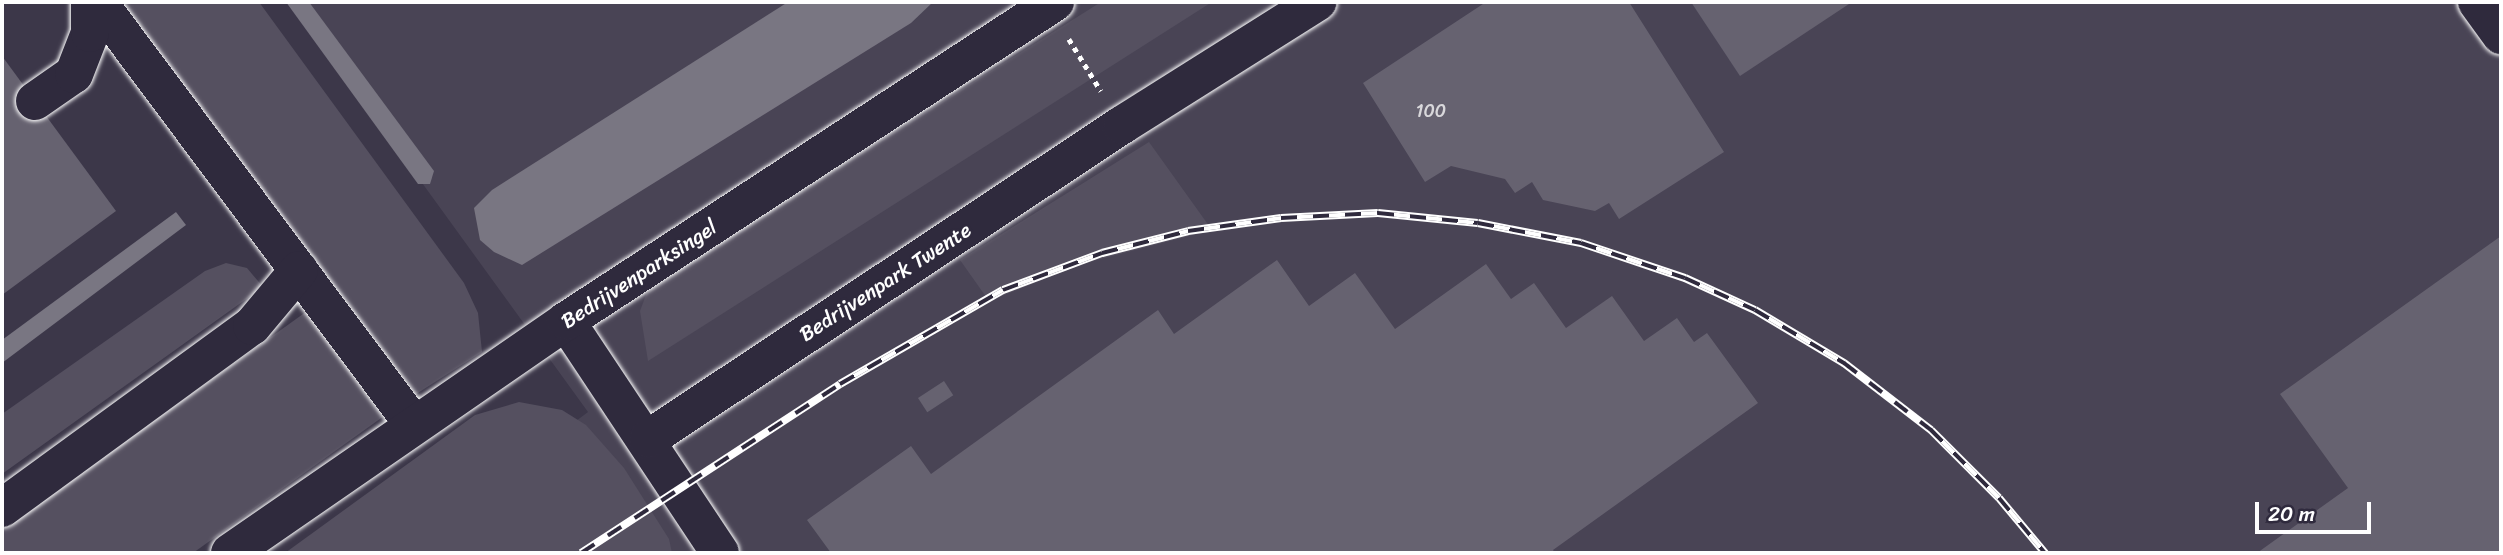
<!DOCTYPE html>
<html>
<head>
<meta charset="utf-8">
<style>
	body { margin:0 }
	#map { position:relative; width:2503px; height:555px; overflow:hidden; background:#3c3749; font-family:Sriracha,sans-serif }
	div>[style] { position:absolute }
	.built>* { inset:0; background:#494455 }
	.green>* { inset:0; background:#555060 }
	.water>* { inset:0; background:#797682 }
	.building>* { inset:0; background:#666270; transform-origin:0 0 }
	.path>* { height:4.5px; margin-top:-2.25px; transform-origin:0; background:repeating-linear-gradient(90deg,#fff 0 5px,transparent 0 10px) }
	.roads { filter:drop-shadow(0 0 2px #fff) drop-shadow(0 0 2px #fff) }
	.minor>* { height:38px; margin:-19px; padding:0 19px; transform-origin:19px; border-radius:19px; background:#2f2a3d }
	.rail>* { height:8px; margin-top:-4px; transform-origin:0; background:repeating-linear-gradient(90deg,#2f2a3d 0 16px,#fff 0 32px); box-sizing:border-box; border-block:2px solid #fff }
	span { translate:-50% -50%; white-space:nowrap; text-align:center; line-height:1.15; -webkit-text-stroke:5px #2f2a3d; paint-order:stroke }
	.number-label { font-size:18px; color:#d9d8db }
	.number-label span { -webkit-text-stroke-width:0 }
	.street-label { font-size:21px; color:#fff }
	.frame { position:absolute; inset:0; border:4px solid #fff; pointer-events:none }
	.scale { position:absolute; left:2255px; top:502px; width:116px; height:32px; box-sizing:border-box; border:4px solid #fff; border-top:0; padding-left:9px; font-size:21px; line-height:24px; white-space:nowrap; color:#fff; -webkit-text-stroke:5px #2f2a3d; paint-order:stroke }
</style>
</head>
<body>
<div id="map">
	<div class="built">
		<i style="clip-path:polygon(291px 2px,2501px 2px,2501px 553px,400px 553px,588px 412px)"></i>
	</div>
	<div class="green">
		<i style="clip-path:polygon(119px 2px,259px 2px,464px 283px,478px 313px,482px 352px,410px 398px)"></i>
		<i style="clip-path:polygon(1101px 2px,1212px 2px,648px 361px,640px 311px,646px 295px,664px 277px)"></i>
		<i style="clip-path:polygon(1149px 142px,1212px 230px,1085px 263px,989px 301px,960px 260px)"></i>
		<i style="clip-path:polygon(226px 263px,247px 268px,263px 287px,2px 474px,2px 414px,205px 271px)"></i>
		<i style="clip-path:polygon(310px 309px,384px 416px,193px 553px,2px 553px,2px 530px)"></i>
		<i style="clip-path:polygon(519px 402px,562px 410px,586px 425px,624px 468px,669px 539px,672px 553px,285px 553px,475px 415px)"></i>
	</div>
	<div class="water">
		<i style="clip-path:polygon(286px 2px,309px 2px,434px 171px,430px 184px,418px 184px)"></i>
		<i style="clip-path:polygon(788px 2px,933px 2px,911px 23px,522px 265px,494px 252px,480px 240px,474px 208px,492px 190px)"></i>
		<i style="clip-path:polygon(176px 212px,186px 225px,2px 363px,2px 340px)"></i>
	</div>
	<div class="building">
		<i style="clip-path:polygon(1486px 2px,1629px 2px,1724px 152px,1619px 219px,1609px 203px,1595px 211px,1543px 200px,1532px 182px,1515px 193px,1505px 179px,1451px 166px,1425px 182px,1363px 83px)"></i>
		<i style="clip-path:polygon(1691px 2px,1852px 2px,1740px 76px)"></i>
		<i style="clip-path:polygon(2px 56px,116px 211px,2px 295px)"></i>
		<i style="clip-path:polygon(2501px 236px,2501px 553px,2257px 553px,2348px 488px,2280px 394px)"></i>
		<i style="clip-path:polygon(1277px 260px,1309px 306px,1355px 273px,1395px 329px,1486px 264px,1511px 299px,1534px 283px,1566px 328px,1612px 296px,1644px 341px,1677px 318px,1694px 342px,1707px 333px,1758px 403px,1553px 550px,1555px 553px,831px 553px,807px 520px,911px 446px,931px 474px,1158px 310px,1174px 334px)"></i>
		<i style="left:944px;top:381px;width:17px;height:31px;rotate:57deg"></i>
	</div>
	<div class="path">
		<i style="left:1069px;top:39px;width:61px;rotate:58.4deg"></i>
	</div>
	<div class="roads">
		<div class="minor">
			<i style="left:98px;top:2px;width:528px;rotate:53.24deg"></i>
			<i style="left:2477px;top:2px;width:41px;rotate:54deg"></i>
			<i style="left:35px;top:101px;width:47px;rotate:-34.7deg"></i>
			<i style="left:74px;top:74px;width:44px;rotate:-68.7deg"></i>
			<i style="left:90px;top:33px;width:31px;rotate:-90deg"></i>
			<i style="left:566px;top:321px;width:278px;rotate:56.4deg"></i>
			<i style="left:648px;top:439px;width:569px;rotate:-33.52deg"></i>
			<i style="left:1122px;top:125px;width:231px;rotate:-32.2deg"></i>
			<i style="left:2px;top:508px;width:309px;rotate:-36.1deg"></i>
			<i style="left:252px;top:326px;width:73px;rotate:-50deg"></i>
			<i style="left:230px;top:553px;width:408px;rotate:-34.6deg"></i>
			<i style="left:566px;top:321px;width:584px;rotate:-33.12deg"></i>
		</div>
	</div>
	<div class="rail">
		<i style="left:581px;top:553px;width:309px;rotate:-33.1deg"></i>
		<i style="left:840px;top:384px;width:188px;rotate:-30deg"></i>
		<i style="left:1003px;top:290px;width:106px;rotate:-20.5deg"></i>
		<i style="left:1102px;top:253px;width:89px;rotate:-14.3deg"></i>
		<i style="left:1188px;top:231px;width:94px;rotate:-8deg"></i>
		<i style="left:1281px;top:218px;width:97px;rotate:-3deg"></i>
		<i style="left:1378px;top:213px;width:100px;rotate:5.7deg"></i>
		<i style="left:1478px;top:223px;width:105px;rotate:11deg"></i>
		<i style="left:1581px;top:243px;width:110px;rotate:18.6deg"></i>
		<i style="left:1685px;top:278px;width:77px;rotate:24.6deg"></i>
		<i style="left:1755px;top:310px;width:104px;rotate:30.8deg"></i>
		<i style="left:1844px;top:363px;width:110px;rotate:37.6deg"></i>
		<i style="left:1931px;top:430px;width:96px;rotate:45deg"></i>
		<i style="left:1999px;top:498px;width:72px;rotate:50.1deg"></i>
	</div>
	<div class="number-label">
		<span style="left:1431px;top:111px">100</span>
	</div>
	<div class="street-label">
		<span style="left:639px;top:274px;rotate:-33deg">Bedrijvenparksingel</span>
		<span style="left:885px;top:282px;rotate:-33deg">Bedrijvenpark Twente</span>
	</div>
	<div class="frame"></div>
	<div class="scale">20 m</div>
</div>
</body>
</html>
